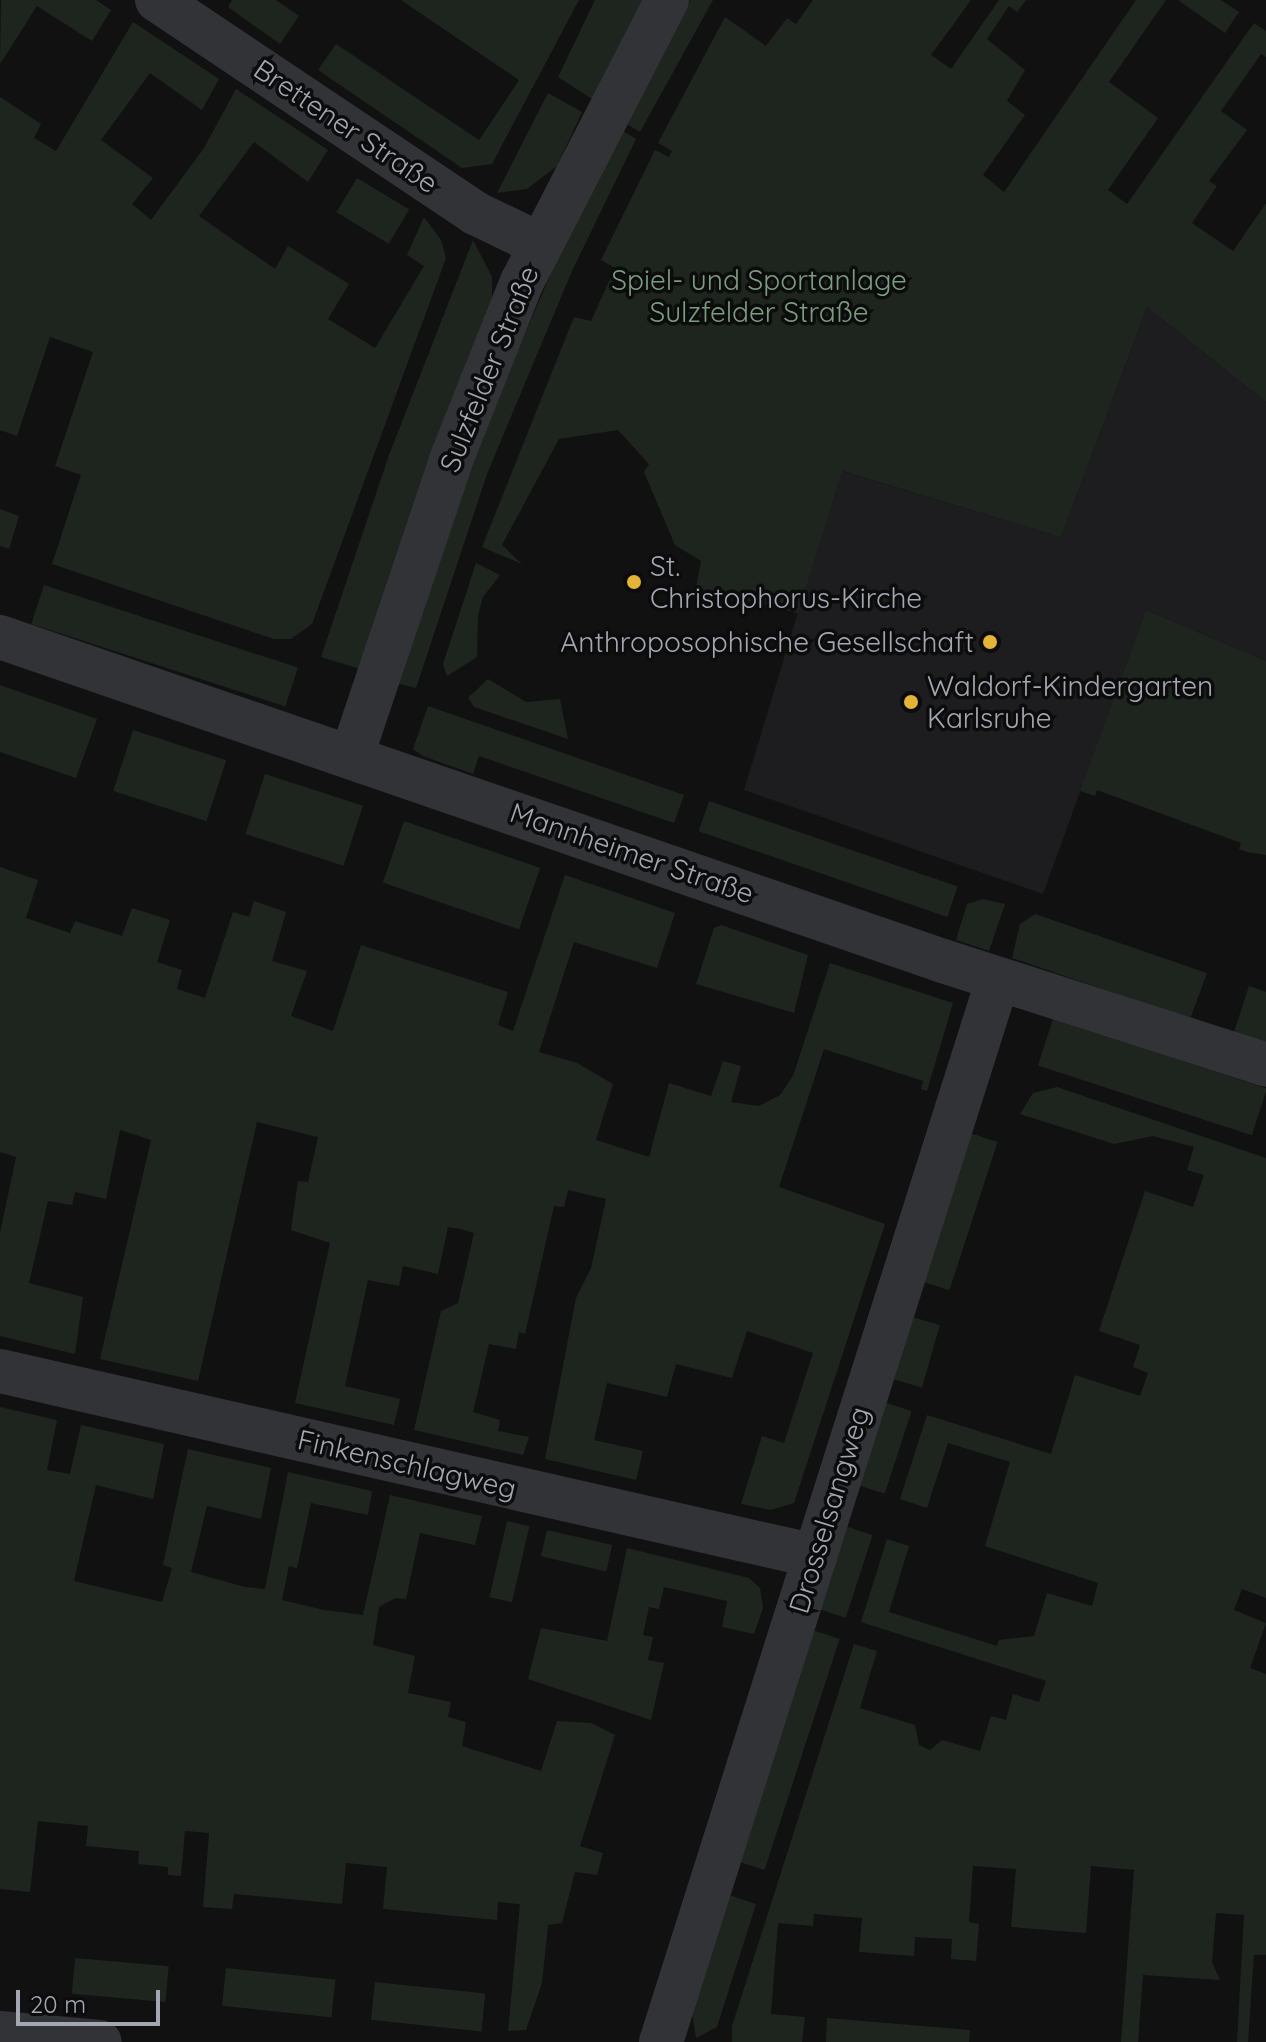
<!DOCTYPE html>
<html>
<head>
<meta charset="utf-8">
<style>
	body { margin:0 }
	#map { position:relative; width:1266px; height:2042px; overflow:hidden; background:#111112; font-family:Quicksand,sans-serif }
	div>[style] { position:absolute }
	.built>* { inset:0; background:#1d1d1f }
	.green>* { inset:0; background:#1e251f; transform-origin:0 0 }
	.street>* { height:44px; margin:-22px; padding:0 22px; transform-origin:22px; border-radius:22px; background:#323337 }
	.dots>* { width:22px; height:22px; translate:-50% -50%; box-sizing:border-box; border:4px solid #0c0c0d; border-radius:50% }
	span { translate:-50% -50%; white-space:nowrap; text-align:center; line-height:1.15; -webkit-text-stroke:7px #0c0c0d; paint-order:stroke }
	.street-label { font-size:28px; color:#a3a7b2 }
	.park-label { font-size:28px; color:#7b9c7f }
	.poi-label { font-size:28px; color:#a3a7b2 }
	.left { translate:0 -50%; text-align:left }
	.right { translate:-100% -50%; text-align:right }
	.scale { position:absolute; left:16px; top:1990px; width:144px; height:36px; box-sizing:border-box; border:4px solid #a3a7b2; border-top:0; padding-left:10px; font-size:24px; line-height:28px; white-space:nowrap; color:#a3a7b2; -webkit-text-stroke:6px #0c0c0d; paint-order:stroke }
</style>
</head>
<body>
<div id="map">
	<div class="built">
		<i style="clip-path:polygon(1147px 307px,1266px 402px,1266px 661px,1146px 610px,1043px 894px,744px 790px,841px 471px,1061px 537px)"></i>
	</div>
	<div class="green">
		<i style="clip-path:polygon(1px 0,96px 0,111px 10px,92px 41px,37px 6px,0 64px)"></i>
		<i style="clip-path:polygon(232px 0,276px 0,299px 16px,280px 44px,228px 7px)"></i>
		<i style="clip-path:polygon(401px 0,579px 0,492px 164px,462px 168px,318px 70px,336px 44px,479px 140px,519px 80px)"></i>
		<i style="clip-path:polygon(595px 0,647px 0,592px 99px,558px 77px)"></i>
		<i style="clip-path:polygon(690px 0,713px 0,640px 132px,618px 119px)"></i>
		<i style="clip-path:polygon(813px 0,971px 0,931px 55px,951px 69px,999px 0,1026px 0,1017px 12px,1009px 6px,987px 39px,1025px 70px,1007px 101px,1025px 115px,983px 175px,1004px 192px,1136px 0,1166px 0,1109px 82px,1158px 118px,1108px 190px,1127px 204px,1254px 23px,1266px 31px,1266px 57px,1261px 54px,1221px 111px,1247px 130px,1209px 181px,1217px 186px,1192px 223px,1233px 251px,1266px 203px,1266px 402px,1147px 307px,1061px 537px,842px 471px,798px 613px,696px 588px,701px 561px,675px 545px,644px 472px,649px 464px,618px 430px,559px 439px,502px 545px,522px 564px,482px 547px,574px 317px,591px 321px,615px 268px,601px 260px,655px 150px,669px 157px,672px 151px,658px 143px,725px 17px,766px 46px,787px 18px,796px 24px)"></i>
		<i style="clip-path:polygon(1178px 0,1221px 0,1239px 12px,1225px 33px)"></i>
		<i style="clip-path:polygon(133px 22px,219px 79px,202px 110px,150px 73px,101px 140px,153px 178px,132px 204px,151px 220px,204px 148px,236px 89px,328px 150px,308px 182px,254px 142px,199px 216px,275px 269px,288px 246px,349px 284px,328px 319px,375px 348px,424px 266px,407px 255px,424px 217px,441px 240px,446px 258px,312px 624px,291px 639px,274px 639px,52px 564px,81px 475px,55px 466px,93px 352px,50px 337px,17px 436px,0 430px,0 97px,41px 124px,34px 138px,56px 151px)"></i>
		<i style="clip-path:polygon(548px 93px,582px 112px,557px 166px,527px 189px,497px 193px)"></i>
		<i style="clip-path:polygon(615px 126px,636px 139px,572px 271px,487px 474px,416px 688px,396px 683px,472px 456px)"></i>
		<i style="left:357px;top:178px;width:61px;height:40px;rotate:31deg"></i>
		<i style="clip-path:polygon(473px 240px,492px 277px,492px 304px,360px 669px,321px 657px,389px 455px)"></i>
		<i style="clip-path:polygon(0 509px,19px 516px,9px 549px,0 546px)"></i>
		<i style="clip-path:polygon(476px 563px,500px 575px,483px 597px,478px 615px,477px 657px,447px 676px,443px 664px)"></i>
		<i style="left:44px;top:585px;width:267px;height:41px;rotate:18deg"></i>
		<i style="clip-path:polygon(1146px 610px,1266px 661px,1266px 855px,1247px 852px,1239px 849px,1241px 843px,1097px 790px,1095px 796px,1080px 791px)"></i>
		<i style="clip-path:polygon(488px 679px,526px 702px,560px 699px,568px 739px,474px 707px,468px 698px)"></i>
		<i style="clip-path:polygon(0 685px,97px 719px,76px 778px,0 752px)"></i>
		<i style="clip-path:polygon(428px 706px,684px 795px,674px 823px,479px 756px,473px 774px,423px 756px,413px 749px)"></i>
		<i style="left:133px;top:730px;width:98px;height:64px;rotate:18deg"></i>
		<i style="left:265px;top:774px;width:103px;height:63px;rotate:18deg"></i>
		<i style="left:709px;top:801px;width:263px;height:32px;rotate:19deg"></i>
		<i style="left:404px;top:821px;width:144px;height:65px;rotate:19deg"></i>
		<i style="clip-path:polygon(0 867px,38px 880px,26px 918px,70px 933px,75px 921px,122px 936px,132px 908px,170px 920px,157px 962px,182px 970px,177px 989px,205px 998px,233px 912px,249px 917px,254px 901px,286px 912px,272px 961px,307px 971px,291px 1016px,333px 1031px,361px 945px,508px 992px,498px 1025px,513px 1031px,565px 875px,675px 913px,657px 968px,574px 942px,539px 1052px,577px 1063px,613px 1084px,596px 1140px,649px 1157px,669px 1083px,711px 1096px,723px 1061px,741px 1066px,731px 1102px,759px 1106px,780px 1095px,793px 1076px,830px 963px,953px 1003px,927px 1091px,921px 1089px,923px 1081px,824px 1049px,779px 1187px,885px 1224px,794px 1503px,771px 1510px,741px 1504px,762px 1436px,784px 1443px,813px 1353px,747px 1331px,732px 1378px,676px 1364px,667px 1397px,607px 1383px,594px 1440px,643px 1451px,636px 1480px,545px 1459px,576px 1298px,591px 1268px,606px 1199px,568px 1190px,564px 1207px,554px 1206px,525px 1334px,519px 1332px,516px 1349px,489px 1344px,473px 1412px,500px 1420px,498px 1431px,529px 1437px,523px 1455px,414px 1430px,441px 1311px,458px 1303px,474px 1233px,460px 1229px,448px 1227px,438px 1274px,403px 1266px,399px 1286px,368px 1280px,345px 1386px,400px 1399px,394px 1425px,295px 1403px,330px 1243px,291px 1230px,298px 1181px,308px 1182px,318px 1137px,257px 1122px,198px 1381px,100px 1359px,151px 1140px,120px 1130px,106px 1199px,75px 1192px,72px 1205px,48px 1201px,29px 1283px,83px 1297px,75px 1354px,0 1336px,0 1233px,16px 1157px,0 1152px)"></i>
		<i style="clip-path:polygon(983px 899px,1005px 904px,989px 951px,956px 940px,967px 904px)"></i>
		<i style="clip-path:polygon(1035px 914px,1207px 973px,1190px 1019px,1012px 958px,1020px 924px)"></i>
		<i style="clip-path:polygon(721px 925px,808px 955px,794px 1013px,696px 984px,714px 928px)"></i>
		<i style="clip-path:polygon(1249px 986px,1266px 992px,1266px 1042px,1234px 1032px)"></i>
		<i style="left:1053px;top:1019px;width:225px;height:49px;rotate:18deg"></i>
		<i style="clip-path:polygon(1057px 1087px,1266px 1158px,1266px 1598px,1242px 1589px,1234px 1610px,1266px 1623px,1250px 1668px,1266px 1674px,1266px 1955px,1254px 1955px,1248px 2042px,1237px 2042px,1244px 1915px,1216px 1913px,1212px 1962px,1220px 1980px,1143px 1975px,1138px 2042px,1121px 2042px,1134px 1870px,1091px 1866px,1086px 1933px,1011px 1927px,1016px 1869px,973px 1866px,969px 1922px,979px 1924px,976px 1961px,951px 1959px,952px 1939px,915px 1937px,914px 1956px,859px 1952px,862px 1918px,814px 1914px,813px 1926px,778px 1923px,771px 2014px,805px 2017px,802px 2042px,732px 2042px,732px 2026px,854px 1644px,877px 1651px,860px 1708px,915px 1725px,919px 1745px,930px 1750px,942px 1740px,980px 1751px,991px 1716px,1006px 1720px,1013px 1694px,1039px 1702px,1046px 1681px,861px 1622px,887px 1539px,909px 1546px,889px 1612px,997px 1646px,999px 1640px,1034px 1636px,1047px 1593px,1092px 1606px,1098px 1583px,985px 1546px,1010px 1462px,948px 1443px,927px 1508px,900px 1499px,927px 1415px,1051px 1454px,1075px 1375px,1140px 1396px,1148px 1373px,1133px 1367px,1140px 1345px,1099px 1331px,1145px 1191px,1193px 1207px,1204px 1175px,1187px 1170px,1194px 1147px,1153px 1136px,1114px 1144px,1020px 1114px,1033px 1093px)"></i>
		<i style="left:970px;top:1133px;width:29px;height:156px;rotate:18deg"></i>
		<i style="left:912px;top:1317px;width:29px;height:65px;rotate:16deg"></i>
		<i style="left:884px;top:1402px;width:29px;height:87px;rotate:18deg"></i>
		<i style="clip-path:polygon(0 1407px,57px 1420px,47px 1470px,70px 1474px,81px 1425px,164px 1444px,153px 1499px,96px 1485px,74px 1581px,162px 1602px,172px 1568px,163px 1565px,188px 1449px,271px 1468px,261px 1519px,207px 1506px,191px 1572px,245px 1587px,265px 1589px,288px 1472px,372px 1491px,368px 1515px,311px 1503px,297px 1568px,289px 1566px,282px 1600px,324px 1610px,363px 1615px,390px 1495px,482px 1516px,475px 1545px,420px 1533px,406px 1599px,395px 1598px,379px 1607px,373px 1645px,415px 1656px,408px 1693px,451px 1702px,448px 1717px,466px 1722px,462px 1746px,541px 1771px,557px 1721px,591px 1723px,615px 1735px,580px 1846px,603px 1853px,597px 1875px,575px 1872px,562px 1923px,548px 1925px,542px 1983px,526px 2030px,508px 2031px,520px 1904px,498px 1902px,497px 1920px,383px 1909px,387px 1867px,346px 1863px,342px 1904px,234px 1894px,232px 1909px,203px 1907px,209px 1833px,185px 1831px,181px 1876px,168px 1875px,168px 1867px,138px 1864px,139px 1851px,86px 1846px,88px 1826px,38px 1821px,30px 1892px,0 1889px)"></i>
		<i style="left:507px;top:1521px;width:23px;height:78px;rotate:13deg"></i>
		<i style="left:845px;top:1526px;width:29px;height:87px;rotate:18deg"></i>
		<i style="left:547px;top:1530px;width:67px;height:27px;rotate:13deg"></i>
		<i style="clip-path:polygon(627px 1548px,749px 1578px,760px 1588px,763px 1608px,754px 1634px,722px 1627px,727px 1601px,664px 1587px,659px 1609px,649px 1607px,643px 1635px,653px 1637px,648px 1660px,664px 1663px,651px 1720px,528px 1679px,541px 1628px,607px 1641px)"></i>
		<i style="left:812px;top:1630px;width:29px;height:243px;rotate:18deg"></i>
		<i style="clip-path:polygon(729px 1895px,756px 1904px,717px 2027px,696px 2038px,692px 2012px)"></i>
		<i style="left:75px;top:1958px;width:94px;height:36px;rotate:5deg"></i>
		<i style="left:226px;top:1968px;width:110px;height:38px;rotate:6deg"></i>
		<i style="left:375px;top:1982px;width:111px;height:38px;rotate:6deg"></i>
		<i style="clip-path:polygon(827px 2018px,970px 2030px,969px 2042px,826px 2042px)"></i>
	</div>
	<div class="street">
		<i style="left:157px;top:0;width:383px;rotate:33.8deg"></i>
		<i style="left:475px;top:213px;width:71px;rotate:25.8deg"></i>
		<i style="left:0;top:637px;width:997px;rotate:18.96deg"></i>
		<i style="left:943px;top:961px;width:339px;rotate:17.8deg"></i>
		<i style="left:352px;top:755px;width:311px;rotate:-71.4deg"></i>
		<i style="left:451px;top:460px;width:192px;rotate:-68.3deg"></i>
		<i style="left:522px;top:282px;width:317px;rotate:-62.8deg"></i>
		<i style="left:0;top:1371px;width:836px;rotate:12.79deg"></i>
		<i style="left:0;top:2033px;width:100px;rotate:5.1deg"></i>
		<i style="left:661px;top:2042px;width:1115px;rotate:-72.41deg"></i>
	</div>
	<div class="dots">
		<i style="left:634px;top:582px;background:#e5b437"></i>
		<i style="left:990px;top:642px;background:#e5b437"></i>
		<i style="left:911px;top:702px;background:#e5b437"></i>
	</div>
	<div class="street-label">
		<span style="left:346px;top:126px;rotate:34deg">Brettener Straße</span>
		<span style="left:489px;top:369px;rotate:-68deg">Sulzfelder Straße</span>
		<span style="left:632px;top:853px;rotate:19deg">Mannheimer Straße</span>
		<span style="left:407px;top:1464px;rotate:13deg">Finkenschlagweg</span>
		<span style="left:829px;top:1510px;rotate:-73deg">Drosselsangweg</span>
	</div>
	<div class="park-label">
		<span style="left:759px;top:296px">Spiel- und Sportanlage<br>Sulzfelder Straße</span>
	</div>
	<div class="poi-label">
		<span class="left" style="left:650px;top:582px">St.<br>Christophorus-Kirche</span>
		<span class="right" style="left:974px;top:642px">Anthroposophische Gesellschaft</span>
		<span class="left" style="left:927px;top:702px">Waldorf-Kindergarten<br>Karlsruhe</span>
	</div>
	<div class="scale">20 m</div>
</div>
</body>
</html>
